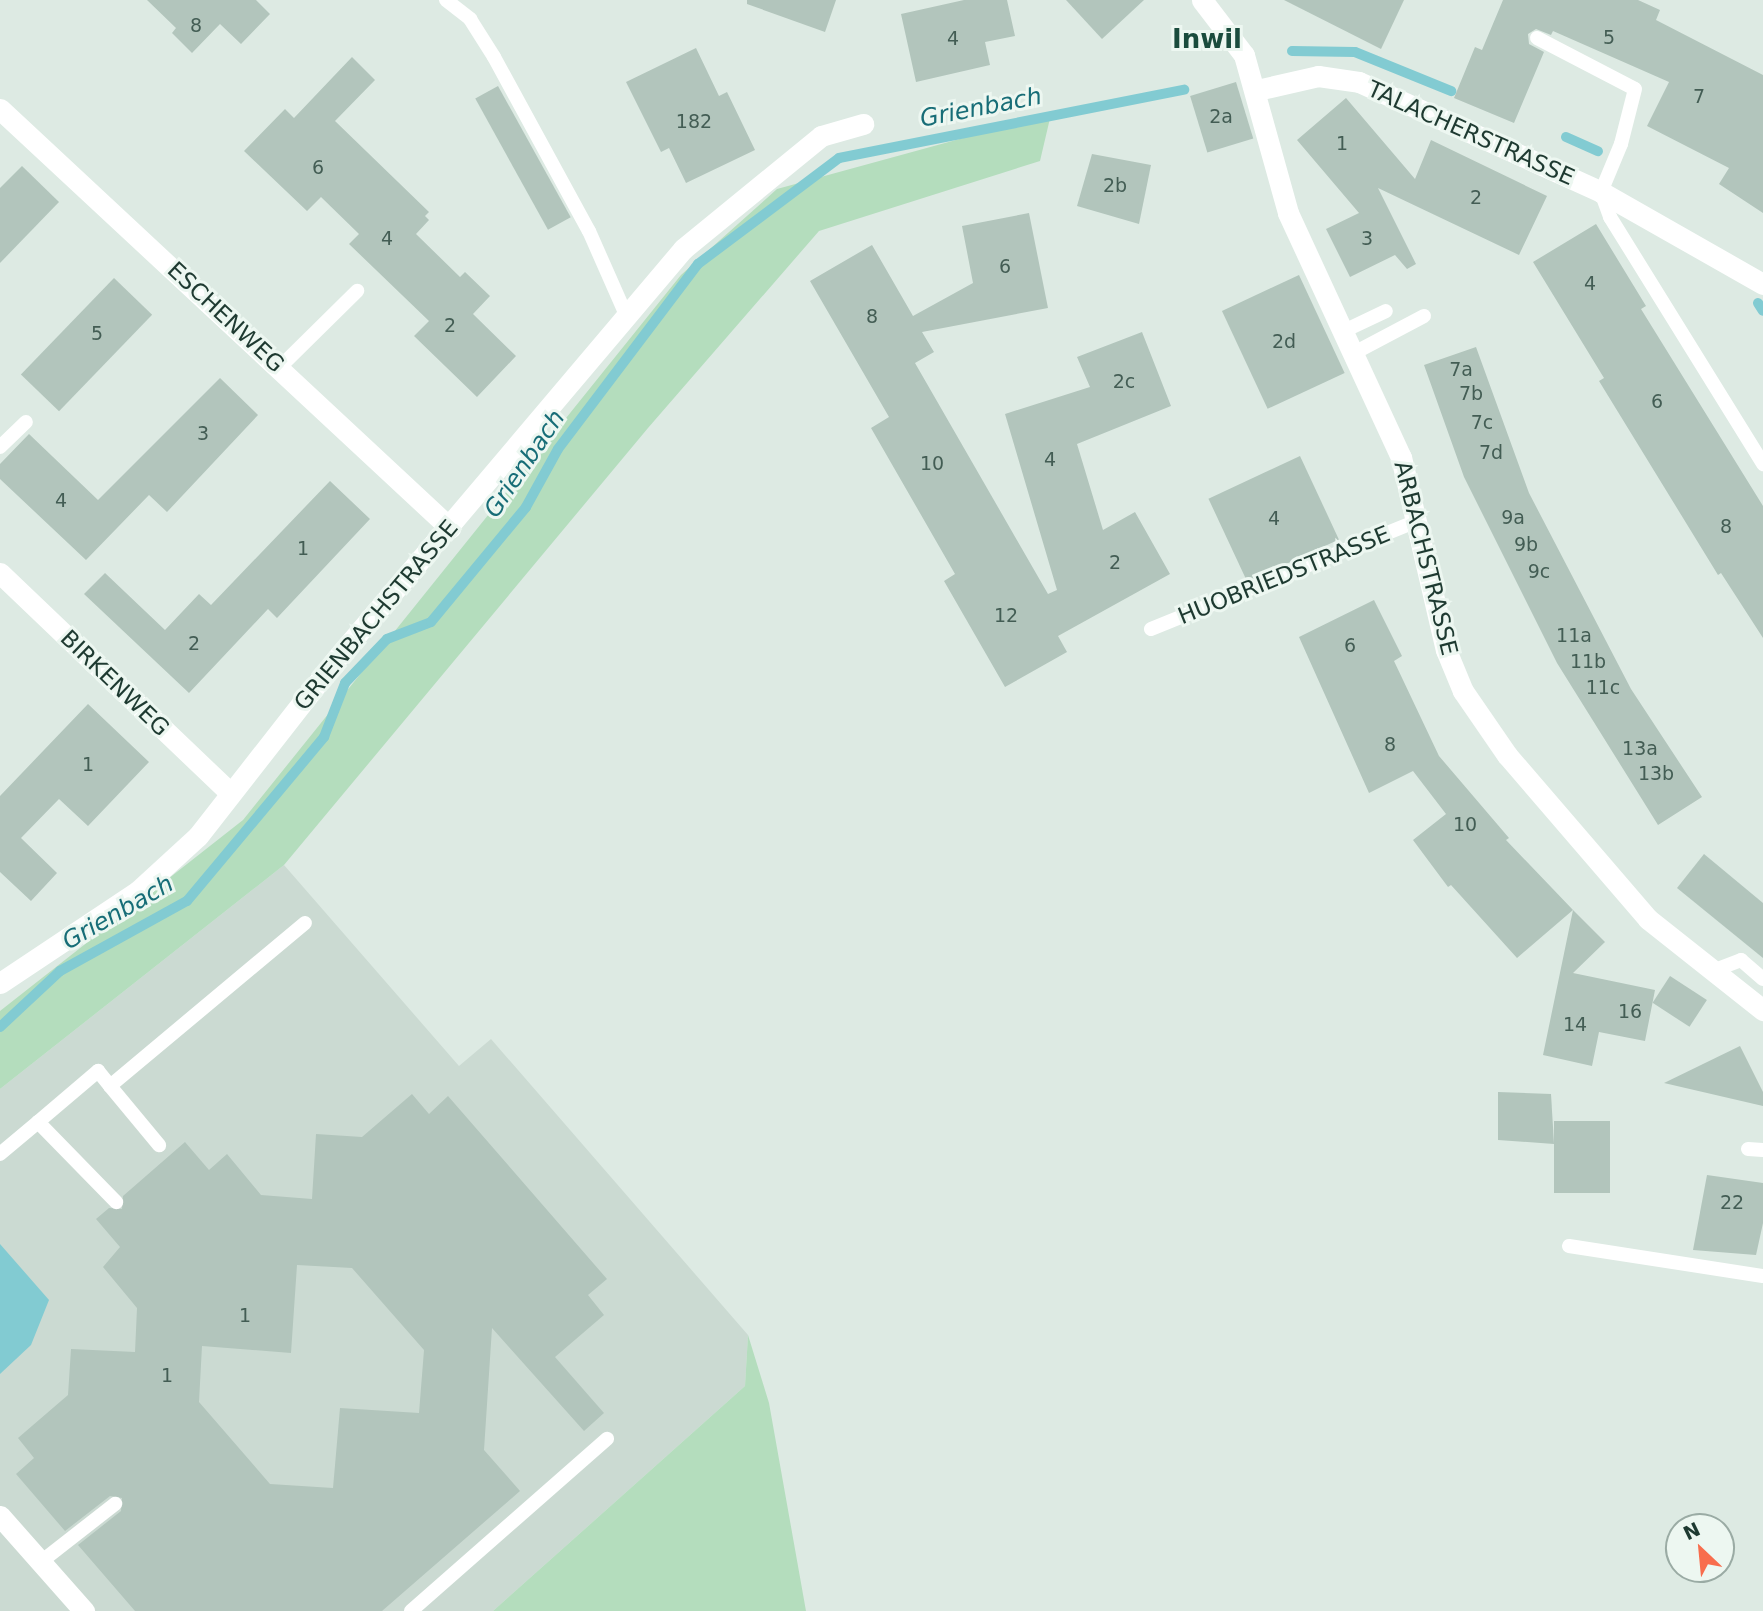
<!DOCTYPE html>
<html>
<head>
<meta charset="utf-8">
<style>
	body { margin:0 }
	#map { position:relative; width:1763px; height:1611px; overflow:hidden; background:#ddeae3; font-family:"DejaVu Sans",sans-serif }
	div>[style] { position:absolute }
	.built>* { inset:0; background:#cbdad2 }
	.green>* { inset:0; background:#b4ddbd }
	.water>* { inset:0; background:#82cbd2 }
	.stream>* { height:10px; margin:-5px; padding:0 5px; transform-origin:5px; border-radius:5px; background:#82cbd2 }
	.building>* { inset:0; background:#b2c5bc; transform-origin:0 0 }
	.service>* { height:14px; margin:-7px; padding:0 7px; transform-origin:7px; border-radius:7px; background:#fff }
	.minor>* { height:21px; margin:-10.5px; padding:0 10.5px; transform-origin:10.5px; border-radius:10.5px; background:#fff }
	span { translate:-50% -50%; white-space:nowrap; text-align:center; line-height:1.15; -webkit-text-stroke:6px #edf7f1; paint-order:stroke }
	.number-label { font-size:19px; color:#435d54 }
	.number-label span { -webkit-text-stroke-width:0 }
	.street-label { font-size:23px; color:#1e3a31 }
	.water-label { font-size:24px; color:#176d77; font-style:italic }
	.quarter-label { font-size:26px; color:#1a4c3d; font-weight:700 }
	.north { position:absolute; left:1665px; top:1513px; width:70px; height:70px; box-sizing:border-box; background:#edf7f1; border:2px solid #9aaba4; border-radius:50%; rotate:334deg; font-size:19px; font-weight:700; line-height:28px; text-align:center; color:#1e3a31 }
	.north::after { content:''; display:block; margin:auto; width:24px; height:32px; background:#f86d4d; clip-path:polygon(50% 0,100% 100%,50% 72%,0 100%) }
</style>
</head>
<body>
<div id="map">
	<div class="built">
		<i style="clip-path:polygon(284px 865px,459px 1066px,491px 1039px,748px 1335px,745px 1386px,493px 1611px,0 1611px,0 1089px)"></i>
	</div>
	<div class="green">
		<i style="clip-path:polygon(1051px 114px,1040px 161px,819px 231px,648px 428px,284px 865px,0 1089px,0 1011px,243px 820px,681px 275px,777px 189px)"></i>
		<i style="clip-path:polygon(748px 1335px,769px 1403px,806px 1611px,493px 1611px,745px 1386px)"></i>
	</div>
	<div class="water">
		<i style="clip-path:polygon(0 1244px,49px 1300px,31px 1345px,0 1374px)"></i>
	</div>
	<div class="stream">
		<i style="left:1292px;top:51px;width:63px;rotate:0.9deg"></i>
		<i style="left:1355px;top:52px;width:104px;rotate:22.1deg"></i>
		<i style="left:1566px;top:137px;width:35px;rotate:24deg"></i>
		<i style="left:1758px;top:303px;width:9px;rotate:58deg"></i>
		<i style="left:0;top:1027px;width:82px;rotate:-43deg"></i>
		<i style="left:60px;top:971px;width:145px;rotate:-28.9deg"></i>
		<i style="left:187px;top:901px;width:214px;rotate:-50.1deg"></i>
		<i style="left:324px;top:737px;width:58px;rotate:-68.7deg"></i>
		<i style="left:345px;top:683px;width:61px;rotate:-46.3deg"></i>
		<i style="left:387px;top:639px;width:47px;rotate:-21.1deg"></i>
		<i style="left:431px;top:622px;width:149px;rotate:-50.4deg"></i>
		<i style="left:526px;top:507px;width:66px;rotate:-61.1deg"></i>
		<i style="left:558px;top:449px;width:232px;rotate:-52.9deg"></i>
		<i style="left:698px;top:264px;width:176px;rotate:-36.9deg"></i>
		<i style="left:839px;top:158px;width:352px;rotate:-11.2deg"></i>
	</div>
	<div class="building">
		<i style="clip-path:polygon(147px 0,256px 0,270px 14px,241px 44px,220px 24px,192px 53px,172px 33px,176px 28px)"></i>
		<i style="clip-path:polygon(747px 0,836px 0,825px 32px,747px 4px)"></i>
		<i style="clip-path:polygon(964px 0,1007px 0,1015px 36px,985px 42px,990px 65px,916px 82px,901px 14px)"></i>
		<i style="clip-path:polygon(1066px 0,1144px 0,1102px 39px)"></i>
		<i style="clip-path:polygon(1284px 0,1404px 0,1381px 49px)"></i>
		<i style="clip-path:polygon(1503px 0,1638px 0,1660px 10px,1656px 20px,1763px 75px,1763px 213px,1719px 184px,1729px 168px,1647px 126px,1669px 82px,1553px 31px,1551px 35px,1536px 29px,1528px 34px,1529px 44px,1544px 52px,1514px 123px,1454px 98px,1475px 47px,1482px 50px)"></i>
		<i style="clip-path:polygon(696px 48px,719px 96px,727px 92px,755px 150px,686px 183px,669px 148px,661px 152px,626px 82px)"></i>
		<i style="clip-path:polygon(352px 57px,375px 80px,335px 121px,429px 212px,425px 216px,429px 220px,416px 234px,460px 277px,465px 272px,490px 296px,473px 314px,516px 356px,477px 397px,414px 336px,429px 321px,349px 244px,359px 234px,321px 197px,307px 211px,244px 151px,285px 109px,294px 118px)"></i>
		<i style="left:1236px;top:82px;width:59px;height:48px;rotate:73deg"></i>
		<i style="left:498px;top:86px;width:150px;height:26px;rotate:61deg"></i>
		<i style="clip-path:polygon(1346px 98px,1415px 179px,1431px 140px,1547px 196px,1519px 255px,1378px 188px,1416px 264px,1407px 269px,1395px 255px,1350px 277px,1326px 229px,1359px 213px,1297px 140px)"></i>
		<i style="clip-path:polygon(1092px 154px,1151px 165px,1139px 224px,1077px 206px)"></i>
		<i style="clip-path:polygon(22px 166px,59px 202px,0 263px,0 188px)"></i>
		<i style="clip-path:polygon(1029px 213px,1048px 308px,922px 332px,934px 352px,915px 363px,1048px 594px,1057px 590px,1005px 414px,1090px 387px,1077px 357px,1142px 332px,1171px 406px,1077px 444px,1103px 530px,1135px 512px,1170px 574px,1058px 636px,1067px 652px,1005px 687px,944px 581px,955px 574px,871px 428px,889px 417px,810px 281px,872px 245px,913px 316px,973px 283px,962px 226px)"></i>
		<i style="clip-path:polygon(1596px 224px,1646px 306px,1641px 309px,1763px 506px,1763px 638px,1721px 573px,1718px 575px,1599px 381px,1604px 378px,1533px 262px)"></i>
		<i style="left:1299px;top:275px;width:108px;height:85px;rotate:65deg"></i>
		<i style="left:114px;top:278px;width:53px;height:134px;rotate:44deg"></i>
		<i style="clip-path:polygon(1476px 347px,1529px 493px,1631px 689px,1702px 797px,1658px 825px,1557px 663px,1464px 477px,1424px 365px)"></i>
		<i style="clip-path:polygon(220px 378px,258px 415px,167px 512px,149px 495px,86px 560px,0 479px,0 464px,29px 434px,98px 500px)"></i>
		<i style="left:1300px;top:456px;width:92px;height:101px;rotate:65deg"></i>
		<i style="clip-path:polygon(330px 481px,370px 519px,277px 618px,268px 609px,189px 693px,84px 594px,105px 573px,165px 630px,199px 594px,211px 605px)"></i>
		<i style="clip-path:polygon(1374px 600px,1402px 656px,1394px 661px,1439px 756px,1509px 838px,1506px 840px,1573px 910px,1517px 958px,1451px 885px,1448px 887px,1413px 840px,1446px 814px,1413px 771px,1369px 793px,1299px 637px)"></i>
		<i style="clip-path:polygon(88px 704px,149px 762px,88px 826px,59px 799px,21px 838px,57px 873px,31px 901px,0 872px,0 796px)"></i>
		<i style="clip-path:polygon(1704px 854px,1763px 903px,1763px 958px,1677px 888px)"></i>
		<i style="clip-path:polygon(1573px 910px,1605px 942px,1573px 973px,1655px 990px,1645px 1041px,1599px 1032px,1592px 1066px,1543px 1055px)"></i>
		<i style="left:1670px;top:976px;width:44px;height:32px;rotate:33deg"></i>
		<i style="clip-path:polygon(1740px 1046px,1763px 1092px,1763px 1106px,1664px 1083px)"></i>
		<i style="clip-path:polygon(1498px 1092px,1551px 1094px,1554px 1144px,1498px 1140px)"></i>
		<i style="clip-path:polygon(evenodd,412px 1094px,429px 1114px,448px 1096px,607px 1279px,588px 1295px,604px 1315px,555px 1357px,604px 1413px,584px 1431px,492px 1328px,484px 1450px,520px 1491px,382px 1611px,135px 1611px,78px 1545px,121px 1511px,122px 1498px,110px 1496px,65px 1531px,16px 1474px,34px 1458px,18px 1438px,68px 1395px,71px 1349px,135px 1352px,137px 1308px,103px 1267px,120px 1247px,96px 1219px,109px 1208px,122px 1209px,123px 1196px,185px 1142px,209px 1170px,227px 1154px,261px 1195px,312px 1199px,316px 1134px,362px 1137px,412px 1094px,297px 1265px,352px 1268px,424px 1350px,419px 1413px,340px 1408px,333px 1488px,270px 1484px,199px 1402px,202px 1346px,291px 1353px,297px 1265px)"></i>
		<i style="left:1554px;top:1121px;width:56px;height:72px"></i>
		<i style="clip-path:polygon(1707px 1175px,1763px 1183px,1763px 1223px,1756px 1255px,1693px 1250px)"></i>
	</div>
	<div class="service">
		<i style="left:446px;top:0;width:31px;rotate:38deg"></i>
		<i style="left:470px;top:19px;width:45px;rotate:57.7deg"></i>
		<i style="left:494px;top:57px;width:198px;rotate:61.4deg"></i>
		<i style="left:589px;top:231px;width:92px;rotate:66.2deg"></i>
		<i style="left:1537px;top:38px;width:110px;rotate:27.5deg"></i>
		<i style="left:1635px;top:89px;width:57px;rotate:104.3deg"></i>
		<i style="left:1621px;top:144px;width:52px;rotate:112.6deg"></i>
		<i style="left:1601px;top:192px;width:27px;rotate:70deg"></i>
		<i style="left:1610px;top:217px;width:291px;rotate:58.2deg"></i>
		<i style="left:1346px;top:330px;width:44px;rotate:-25.4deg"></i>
		<i style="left:1356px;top:352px;width:77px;rotate:-27.9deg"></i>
		<i style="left:279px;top:368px;width:110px;rotate:-44.6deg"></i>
		<i style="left:0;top:447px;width:36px;rotate:-44deg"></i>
		<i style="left:1151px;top:629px;width:287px;rotate:-22.1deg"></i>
		<i style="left:1715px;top:970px;width:28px;rotate:-21deg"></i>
		<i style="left:1741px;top:960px;width:29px;rotate:41deg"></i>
		<i style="left:110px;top:1086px;width:77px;rotate:50.3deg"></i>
		<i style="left:38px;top:1122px;width:79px;rotate:-40.4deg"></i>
		<i style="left:98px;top:1071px;width:19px;rotate:51deg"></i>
		<i style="left:110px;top:1086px;width:254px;rotate:-39.9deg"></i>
		<i style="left:1748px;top:1149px;width:15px;rotate:4deg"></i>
		<i style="left:0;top:1154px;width:50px;rotate:-40.1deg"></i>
		<i style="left:38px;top:1122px;width:112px;rotate:45.7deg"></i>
		<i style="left:1569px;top:1246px;width:196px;rotate:8.8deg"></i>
		<i style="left:42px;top:1561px;width:93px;rotate:-38deg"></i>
		<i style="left:411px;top:1611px;width:261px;rotate:-41.3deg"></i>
	</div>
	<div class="minor">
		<i style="left:1202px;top:0;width:69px;rotate:52.6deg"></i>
		<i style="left:1244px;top:55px;width:164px;rotate:74.4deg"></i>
		<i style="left:1288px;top:213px;width:269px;rotate:65.2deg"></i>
		<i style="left:1401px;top:457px;width:198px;rotate:76.9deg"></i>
		<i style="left:1446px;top:650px;width:44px;rotate:67.5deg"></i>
		<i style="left:1463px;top:691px;width:78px;rotate:55.5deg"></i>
		<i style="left:1507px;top:755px;width:216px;rotate:49.3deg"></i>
		<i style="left:1648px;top:919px;width:147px;rotate:38.4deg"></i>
		<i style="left:1257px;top:90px;width:63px;rotate:-12.9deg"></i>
		<i style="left:1318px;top:76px;width:41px;rotate:8.3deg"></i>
		<i style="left:1359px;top:82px;width:266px;rotate:24.4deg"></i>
		<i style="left:1601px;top:192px;width:186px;rotate:29.6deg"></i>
		<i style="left:0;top:109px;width:615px;rotate:42.96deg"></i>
		<i style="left:0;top:573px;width:318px;rotate:43.7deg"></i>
		<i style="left:0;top:983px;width:166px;rotate:-33.7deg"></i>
		<i style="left:138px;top:891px;width:81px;rotate:-42.5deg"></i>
		<i style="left:198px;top:836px;width:227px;rotate:-52deg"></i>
		<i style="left:338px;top:657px;width:534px;rotate:-49.78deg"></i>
		<i style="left:683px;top:249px;width:178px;rotate:-39.3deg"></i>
		<i style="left:821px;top:136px;width:44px;rotate:-15.9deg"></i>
		<i style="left:0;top:1516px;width:127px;rotate:48.5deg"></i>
	</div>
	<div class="number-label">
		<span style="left:196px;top:26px">8</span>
		<span style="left:1609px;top:38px">5</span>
		<span style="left:953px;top:39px">4</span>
		<span style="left:1699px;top:97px">7</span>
		<span style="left:1221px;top:117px">2a</span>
		<span style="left:694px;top:122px">182</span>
		<span style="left:1342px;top:144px">1</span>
		<span style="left:318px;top:168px">6</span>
		<span style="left:1115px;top:186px">2b</span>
		<span style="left:1476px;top:198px">2</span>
		<span style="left:387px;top:239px">4</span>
		<span style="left:1367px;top:239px">3</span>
		<span style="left:1005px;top:267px">6</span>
		<span style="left:1590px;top:284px">4</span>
		<span style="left:872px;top:317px">8</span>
		<span style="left:450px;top:326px">2</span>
		<span style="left:97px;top:334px">5</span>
		<span style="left:1284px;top:342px">2d</span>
		<span style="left:1461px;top:370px">7a</span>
		<span style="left:1124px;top:382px">2c</span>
		<span style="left:1471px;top:394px">7b</span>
		<span style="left:1657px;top:402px">6</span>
		<span style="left:1482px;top:423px">7c</span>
		<span style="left:203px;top:434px">3</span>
		<span style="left:1491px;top:453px">7d</span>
		<span style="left:1050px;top:460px">4</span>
		<span style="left:932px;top:464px">10</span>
		<span style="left:61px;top:501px">4</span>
		<span style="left:1513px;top:518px">9a</span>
		<span style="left:1274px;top:519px">4</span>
		<span style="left:1726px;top:527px">8</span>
		<span style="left:1526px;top:545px">9b</span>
		<span style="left:303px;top:549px">1</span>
		<span style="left:1115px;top:563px">2</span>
		<span style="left:1539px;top:572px">9c</span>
		<span style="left:1006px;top:616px">12</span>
		<span style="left:1574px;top:636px">11a</span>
		<span style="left:194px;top:644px">2</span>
		<span style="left:1350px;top:646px">6</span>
		<span style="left:1588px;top:662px">11b</span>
		<span style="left:1603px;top:688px">11c</span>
		<span style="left:1390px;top:745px">8</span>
		<span style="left:1640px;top:749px">13a</span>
		<span style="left:88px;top:765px">1</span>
		<span style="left:1656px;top:774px">13b</span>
		<span style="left:1465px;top:825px">10</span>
		<span style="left:1630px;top:1012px">16</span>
		<span style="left:1575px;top:1025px">14</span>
		<span style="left:1732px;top:1203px">22</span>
		<span style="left:245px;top:1316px">1</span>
		<span style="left:167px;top:1376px">1</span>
	</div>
	<div class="street-label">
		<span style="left:1471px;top:133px;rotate:24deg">TALACHERSTRASSE</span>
		<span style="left:226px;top:317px;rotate:43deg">ESCHENWEG</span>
		<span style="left:1426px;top:558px;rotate:76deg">ARBACHSTRASSE</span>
		<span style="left:1284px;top:575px;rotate:-22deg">HUOBRIEDSTRASSE</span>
		<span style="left:376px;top:615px;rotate:-50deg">GRIENBACHSTRASSE</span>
		<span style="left:115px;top:683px;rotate:44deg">BIRKENWEG</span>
	</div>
	<div class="water-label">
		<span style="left:981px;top:108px;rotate:-11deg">Grienbach</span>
		<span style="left:525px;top:464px;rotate:-56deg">Grienbach</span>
		<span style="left:118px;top:913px;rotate:-30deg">Grienbach</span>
	</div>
	<div class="quarter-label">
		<span style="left:1207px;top:40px">Inwil</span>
	</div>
	<div class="north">N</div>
</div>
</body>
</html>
